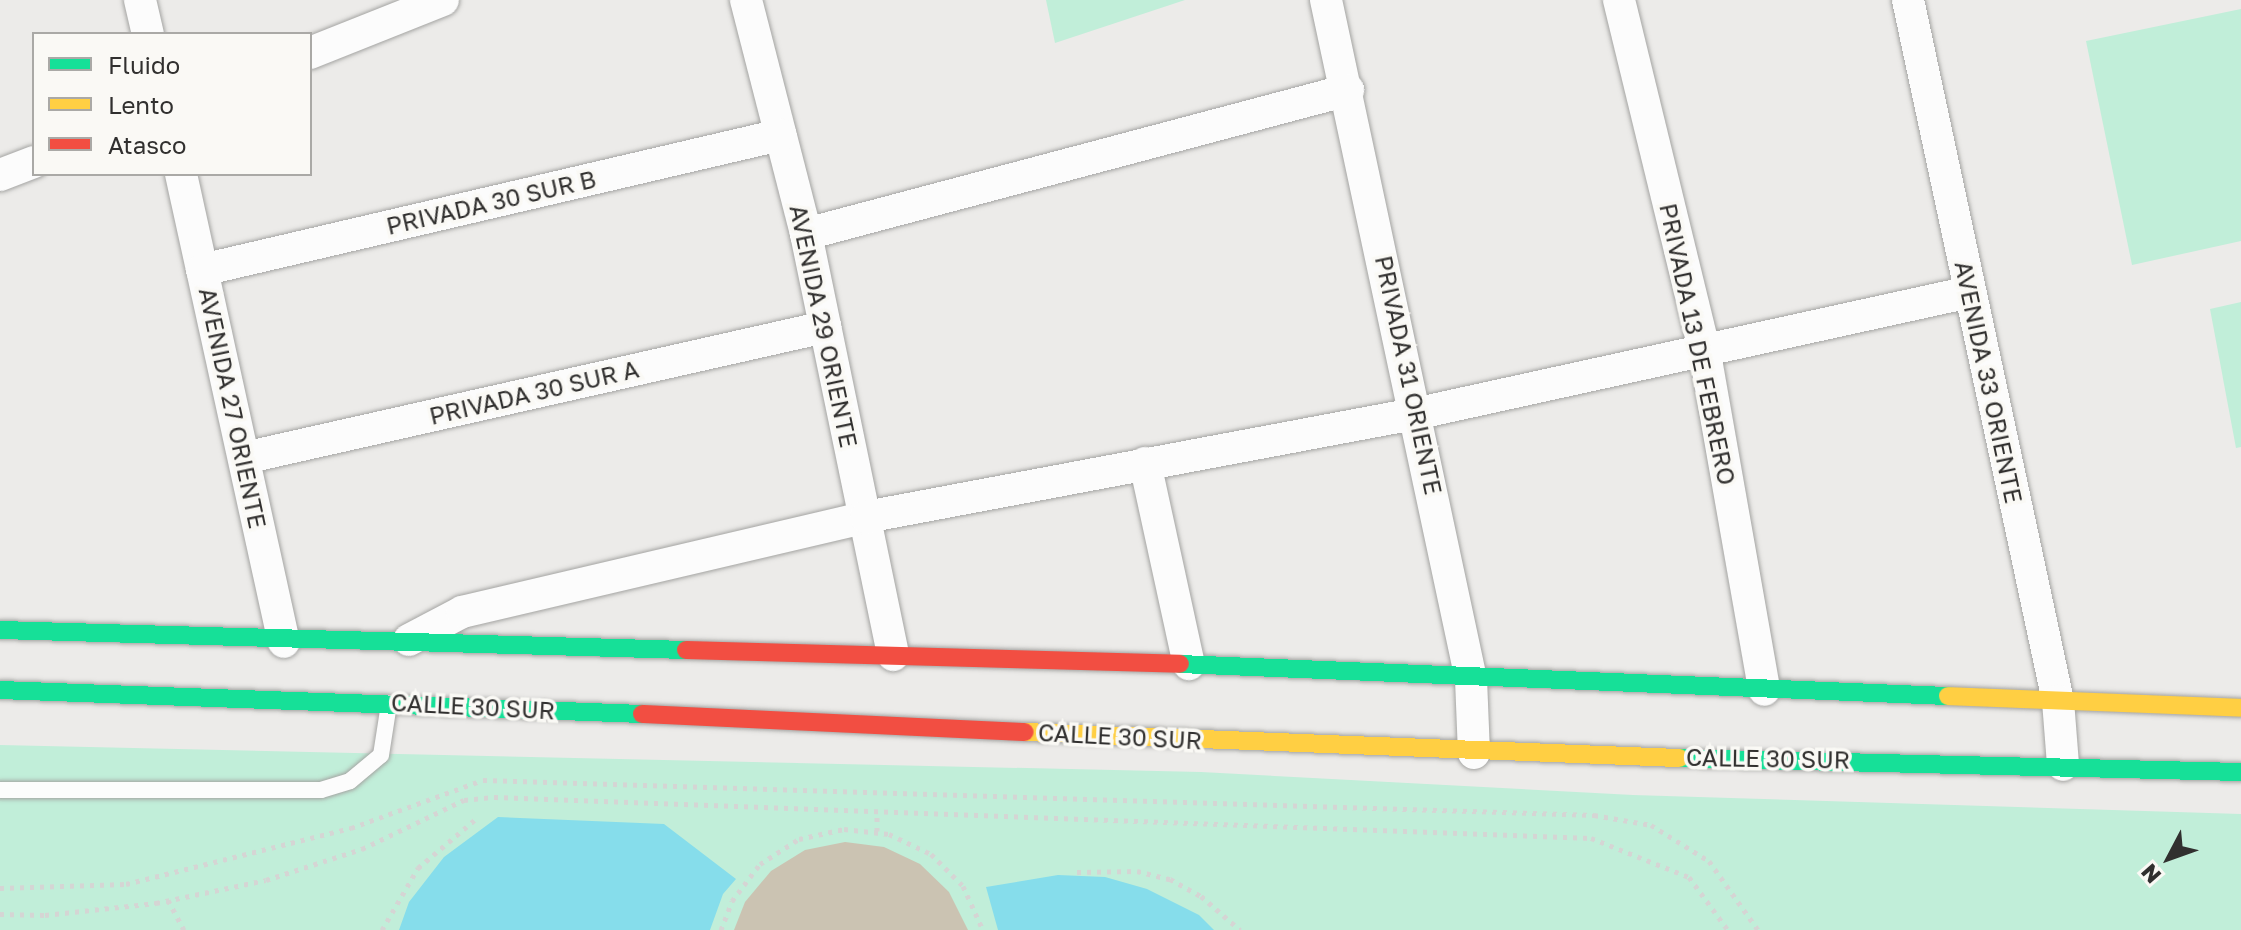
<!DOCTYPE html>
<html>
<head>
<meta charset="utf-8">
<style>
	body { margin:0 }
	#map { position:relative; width:2241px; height:930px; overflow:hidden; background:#ecebe9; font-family:"Golos Text",sans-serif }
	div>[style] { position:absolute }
	.green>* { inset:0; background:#c1eed9 }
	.water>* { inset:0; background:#86ddeb }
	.building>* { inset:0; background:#cbc3b2 }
	.path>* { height:5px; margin-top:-2.5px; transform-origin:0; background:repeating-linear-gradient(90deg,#d5d5d4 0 4px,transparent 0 10px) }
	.roads { filter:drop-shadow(0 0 2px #a4a4a2) drop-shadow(0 0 2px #a4a4a2) }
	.lane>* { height:16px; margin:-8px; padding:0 8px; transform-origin:8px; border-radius:8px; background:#fcfcfc }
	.street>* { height:32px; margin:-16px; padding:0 16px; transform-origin:16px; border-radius:16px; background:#fcfcfc }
	.fast>* { height:18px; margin:-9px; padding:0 9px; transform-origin:9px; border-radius:9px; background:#16e098 }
	.slow>* { height:18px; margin:-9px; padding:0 9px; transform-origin:9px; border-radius:9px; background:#ffcf43 }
	.jam>* { height:18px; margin:-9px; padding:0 9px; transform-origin:9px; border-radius:9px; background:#f24e42 }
	span { translate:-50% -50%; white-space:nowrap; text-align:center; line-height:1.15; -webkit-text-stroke:7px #faf9f5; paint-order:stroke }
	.street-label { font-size:24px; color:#31302f }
	.legend { position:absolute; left:32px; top:32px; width:280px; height:144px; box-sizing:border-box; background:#faf9f5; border:2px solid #aaa9a6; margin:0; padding:10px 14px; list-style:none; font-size:24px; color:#31302f }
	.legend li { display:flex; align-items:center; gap:16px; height:40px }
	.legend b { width:40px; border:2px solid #aaa9a6 }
	.north { position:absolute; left:2129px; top:818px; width:80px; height:80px; -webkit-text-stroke:6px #faf9f5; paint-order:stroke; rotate:229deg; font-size:22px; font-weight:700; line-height:32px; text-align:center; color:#31302f }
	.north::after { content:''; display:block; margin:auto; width:28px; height:36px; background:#31302f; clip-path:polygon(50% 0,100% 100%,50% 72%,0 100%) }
</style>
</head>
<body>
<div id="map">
	<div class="green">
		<i style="clip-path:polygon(1046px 0,1185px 0,1055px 43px)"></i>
		<i style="clip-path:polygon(2241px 9px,2241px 241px,2132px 265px,2086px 41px)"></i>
		<i style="clip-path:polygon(2241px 302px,2241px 447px,2236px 448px,2210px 309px)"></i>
		<i style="clip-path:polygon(0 745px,1201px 772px,1633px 795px,2241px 814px,2241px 930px,0 930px)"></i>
	</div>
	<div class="water">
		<i style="clip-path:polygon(498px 817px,664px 824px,736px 879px,723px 894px,710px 930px,399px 930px,409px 902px,444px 857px)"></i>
		<i style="clip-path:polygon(1058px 875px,1105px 877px,1147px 889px,1199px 915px,1214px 930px,998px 930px,986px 887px)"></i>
	</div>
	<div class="building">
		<i style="clip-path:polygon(845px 842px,884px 847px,920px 864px,949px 892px,968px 930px,734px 930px,745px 902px,771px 871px,805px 850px)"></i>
	</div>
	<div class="path">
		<i style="left:877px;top:831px;width:19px;rotate:-90deg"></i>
		<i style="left:1077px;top:872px;width:60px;rotate:-1deg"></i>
		<i style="left:1137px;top:871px;width:34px;rotate:14deg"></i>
		<i style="left:1170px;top:879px;width:35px;rotate:29deg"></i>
		<i style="left:1201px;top:896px;width:52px;rotate:41.1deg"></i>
		<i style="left:0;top:888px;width:126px;rotate:-1.8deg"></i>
		<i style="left:126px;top:884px;width:232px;rotate:-14deg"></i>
		<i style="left:351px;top:828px;width:140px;rotate:-20deg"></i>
		<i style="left:483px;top:780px;width:1112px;rotate:1.8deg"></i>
		<i style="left:1594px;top:815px;width:58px;rotate:10deg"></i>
		<i style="left:1651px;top:825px;width:68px;rotate:31.8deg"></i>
		<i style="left:1709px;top:861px;width:85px;rotate:54.6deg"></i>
		<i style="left:168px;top:900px;width:34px;rotate:62deg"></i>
		<i style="left:0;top:914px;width:45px;rotate:1.3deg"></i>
		<i style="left:45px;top:915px;width:112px;rotate:-6.2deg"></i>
		<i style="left:156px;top:903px;width:112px;rotate:-11.8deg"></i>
		<i style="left:266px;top:880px;width:101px;rotate:-17.9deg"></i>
		<i style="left:362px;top:849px;width:113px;rotate:-25.7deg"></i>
		<i style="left:464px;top:800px;width:30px;rotate:-6deg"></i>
		<i style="left:494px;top:797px;width:1098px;rotate:2.14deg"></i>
		<i style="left:1591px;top:838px;width:105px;rotate:21.7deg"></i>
		<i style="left:1689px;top:877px;width:66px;rotate:53.7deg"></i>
		<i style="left:382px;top:930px;width:72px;rotate:-59.9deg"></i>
		<i style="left:418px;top:868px;width:77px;rotate:-40.3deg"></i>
		<i style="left:721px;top:930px;width:31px;rotate:-69deg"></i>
		<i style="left:732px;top:901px;width:46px;rotate:-52.9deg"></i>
		<i style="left:760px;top:864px;width:46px;rotate:-32.7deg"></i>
		<i style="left:799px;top:839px;width:46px;rotate:-12.5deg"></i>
		<i style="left:844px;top:829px;width:45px;rotate:6.3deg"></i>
		<i style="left:889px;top:834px;width:47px;rotate:25.5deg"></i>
		<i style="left:931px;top:854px;width:45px;rotate:45deg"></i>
		<i style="left:963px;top:886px;width:48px;rotate:65.6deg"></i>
	</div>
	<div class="roads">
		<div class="lane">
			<i style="left:0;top:790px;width:321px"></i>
			<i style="left:321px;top:790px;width:30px;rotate:-17deg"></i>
			<i style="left:350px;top:781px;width:40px;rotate:-40deg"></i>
			<i style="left:381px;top:755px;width:52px;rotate:-81.1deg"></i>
		</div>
		<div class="street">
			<i style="left:140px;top:0;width:35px;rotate:77deg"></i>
			<i style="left:746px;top:0;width:242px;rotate:75.6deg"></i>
			<i style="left:806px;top:234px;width:430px;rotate:78.3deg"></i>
			<i style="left:1326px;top:0;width:694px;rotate:77.95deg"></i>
			<i style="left:1471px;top:679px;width:74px;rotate:87.7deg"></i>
			<i style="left:1619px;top:0;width:358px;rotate:76.3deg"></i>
			<i style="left:1704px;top:348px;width:347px;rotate:80deg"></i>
			<i style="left:1908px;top:0;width:717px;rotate:77.92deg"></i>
			<i style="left:2058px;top:701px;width:64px;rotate:85.5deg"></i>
			<i style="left:310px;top:53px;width:143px;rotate:-21.7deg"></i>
			<i style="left:181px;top:174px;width:479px;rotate:77.6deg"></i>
			<i style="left:0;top:175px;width:36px;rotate:-21deg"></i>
			<i style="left:806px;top:234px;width:561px;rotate:-14.88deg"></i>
			<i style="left:202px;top:270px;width:594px;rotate:-13.15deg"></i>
			<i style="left:244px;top:458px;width:596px;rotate:-12.71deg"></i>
			<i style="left:1145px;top:463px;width:206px;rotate:77.7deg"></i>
			<i style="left:409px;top:640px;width:60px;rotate:-27.8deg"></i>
			<i style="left:462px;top:612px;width:415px;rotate:-13.2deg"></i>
			<i style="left:866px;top:517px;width:563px;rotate:-10.65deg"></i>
			<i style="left:1419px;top:413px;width:564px;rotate:-12.39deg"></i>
		</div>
		<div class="fast">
			<i style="left:0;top:630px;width:686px;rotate:1.67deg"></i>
			<i style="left:1180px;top:664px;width:769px;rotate:2.39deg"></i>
			<i style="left:0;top:690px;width:642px;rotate:2.14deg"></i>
			<i style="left:1679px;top:758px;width:562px;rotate:1.43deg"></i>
		</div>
		<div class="slow">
			<i style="left:1948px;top:696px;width:293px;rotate:2.3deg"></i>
			<i style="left:1025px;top:732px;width:655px;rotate:2.28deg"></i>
		</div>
		<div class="jam">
			<i style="left:686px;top:650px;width:494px;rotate:1.6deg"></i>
			<i style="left:642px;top:714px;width:383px;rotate:2.7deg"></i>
		</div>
	</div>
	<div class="street-label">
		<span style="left:491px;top:202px;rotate:-13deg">PRIVADA 30 SUR B</span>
		<span style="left:824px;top:326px;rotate:78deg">AVENIDA 29 ORIENTE</span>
		<span style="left:1698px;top:344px;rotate:78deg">PRIVADA 13 DE FEBRERO</span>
		<span style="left:1409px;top:375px;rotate:78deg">PRIVADA 31 ORIENTE</span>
		<span style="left:1989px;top:382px;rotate:78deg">AVENIDA 33 ORIENTE</span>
		<span style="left:534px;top:392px;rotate:-13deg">PRIVADA 30 SUR A</span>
		<span style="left:233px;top:408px;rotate:78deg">AVENIDA 27 ORIENTE</span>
		<span style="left:473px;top:706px;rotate:3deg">CALLE 30 SUR</span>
		<span style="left:1120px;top:736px;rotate:3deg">CALLE 30 SUR</span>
		<span style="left:1768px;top:758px;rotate:1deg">CALLE 30 SUR</span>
	</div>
	<ul class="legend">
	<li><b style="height:10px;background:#16e098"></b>Fluido</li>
	<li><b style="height:10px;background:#ffcf43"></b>Lento</li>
	<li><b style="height:10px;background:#f24e42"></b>Atasco</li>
	</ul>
	<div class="north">N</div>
</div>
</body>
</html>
